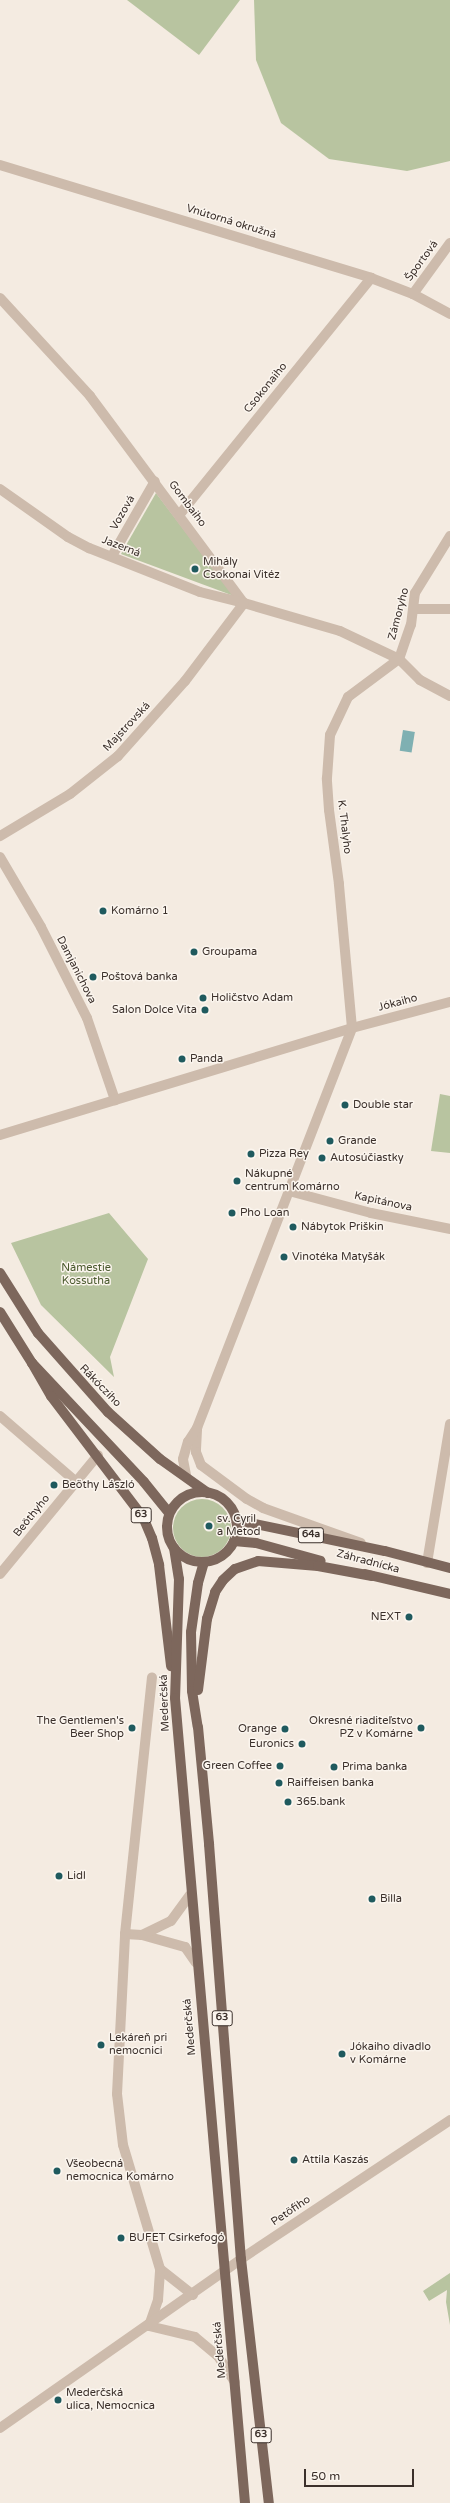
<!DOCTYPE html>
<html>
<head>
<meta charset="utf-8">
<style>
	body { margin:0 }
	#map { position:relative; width:450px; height:2503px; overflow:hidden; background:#f4ebe1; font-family:"Varela Round",sans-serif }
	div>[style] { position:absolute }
	.green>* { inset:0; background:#b8c4a0 }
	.round { border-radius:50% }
	.water>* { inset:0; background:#7fb0b2; transform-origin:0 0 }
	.minor>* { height:10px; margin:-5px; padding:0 5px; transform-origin:5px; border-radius:5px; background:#cdbbac }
	.primary>* { height:10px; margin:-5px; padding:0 5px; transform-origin:5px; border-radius:5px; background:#7d675c }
	.primary>.ring { margin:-5px; padding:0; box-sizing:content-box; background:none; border:10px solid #7d675c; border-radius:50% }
	.dots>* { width:11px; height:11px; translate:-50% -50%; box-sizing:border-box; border:2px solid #fbf5ee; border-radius:50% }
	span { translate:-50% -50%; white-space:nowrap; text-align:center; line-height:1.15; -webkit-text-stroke:3px #fbf5ee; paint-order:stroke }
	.shield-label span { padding:1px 3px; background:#fbf5ee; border:1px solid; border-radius:3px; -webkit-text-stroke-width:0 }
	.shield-label { font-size:10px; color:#3b302b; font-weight:700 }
	.street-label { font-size:11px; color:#3b302b }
	.poi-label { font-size:11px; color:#3b302b }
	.left { translate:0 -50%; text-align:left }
	.right { translate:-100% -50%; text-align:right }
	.park-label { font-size:11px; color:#4a5a2e }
	.scale { position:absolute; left:304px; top:2469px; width:110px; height:18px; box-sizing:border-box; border:2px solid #3b302b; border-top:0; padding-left:5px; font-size:12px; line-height:14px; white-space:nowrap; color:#3b302b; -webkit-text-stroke:3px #fbf5ee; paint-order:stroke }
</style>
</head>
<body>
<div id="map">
	<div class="green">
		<i style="clip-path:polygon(127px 0,240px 0,199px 55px)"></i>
		<i style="clip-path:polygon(254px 0,450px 0,450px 161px,407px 171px,329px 159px,281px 123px,256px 60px)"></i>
		<i style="clip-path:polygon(156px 493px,234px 596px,121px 554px)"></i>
		<i style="clip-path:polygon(440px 1094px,450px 1096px,450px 1153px,431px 1151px)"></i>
		<i style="clip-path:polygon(109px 1213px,148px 1259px,110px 1357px,114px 1377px,41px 1305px,11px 1243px)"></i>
		<i class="round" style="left:173px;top:1499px;width:58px;height:58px"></i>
		<i style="clip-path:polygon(450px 2273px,450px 2325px,446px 2302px,447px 2290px,429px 2301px,423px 2291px)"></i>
	</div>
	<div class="water">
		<i style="left:403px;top:730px;width:12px;height:21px;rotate:9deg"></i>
	</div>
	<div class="minor">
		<i style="left:0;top:165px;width:388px;rotate:16.9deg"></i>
		<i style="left:371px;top:278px;width:45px;rotate:20.9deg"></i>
		<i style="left:413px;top:294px;width:42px;rotate:28.4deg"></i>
		<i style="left:413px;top:294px;width:63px;rotate:-54deg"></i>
		<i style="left:0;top:298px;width:133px;rotate:47.4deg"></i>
		<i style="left:90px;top:396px;width:258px;rotate:53.4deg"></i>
		<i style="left:244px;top:603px;width:100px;rotate:16.3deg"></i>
		<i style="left:340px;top:631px;width:65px;rotate:25.4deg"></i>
		<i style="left:399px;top:659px;width:30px;rotate:45deg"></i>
		<i style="left:420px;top:680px;width:34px;rotate:28deg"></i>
		<i style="left:0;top:489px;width:83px;rotate:35.2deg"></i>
		<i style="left:68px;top:537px;width:24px;rotate:28deg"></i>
		<i style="left:89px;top:548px;width:119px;rotate:21.6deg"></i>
		<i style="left:200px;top:592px;width:45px;rotate:14deg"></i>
		<i style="left:244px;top:603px;width:98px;rotate:127.1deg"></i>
		<i style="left:185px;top:681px;width:101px;rotate:131.8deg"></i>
		<i style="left:118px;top:756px;width:61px;rotate:141.6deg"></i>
		<i style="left:70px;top:794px;width:82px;rotate:149deg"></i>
		<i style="left:180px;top:514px;width:304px;rotate:-51deg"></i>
		<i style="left:112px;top:556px;width:86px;rotate:-60.2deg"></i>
		<i style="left:414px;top:609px;width:36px"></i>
		<i style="left:399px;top:659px;width:36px;rotate:-71deg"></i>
		<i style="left:411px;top:625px;width:32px;rotate:-83deg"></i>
		<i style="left:415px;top:593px;width:67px;rotate:-58.4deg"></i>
		<i style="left:0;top:857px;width:81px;rotate:59.6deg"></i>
		<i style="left:41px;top:927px;width:102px;rotate:63.2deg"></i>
		<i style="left:87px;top:1018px;width:87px;rotate:71.1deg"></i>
		<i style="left:0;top:1135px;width:368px;rotate:-16.9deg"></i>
		<i style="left:352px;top:1028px;width:101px;rotate:-14.9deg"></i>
		<i style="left:289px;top:1191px;width:85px;rotate:15deg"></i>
		<i style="left:371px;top:1213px;width:81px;rotate:11.4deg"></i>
		<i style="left:0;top:1416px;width:99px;rotate:40.9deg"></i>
		<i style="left:197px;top:1430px;width:22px;rotate:93deg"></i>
		<i style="left:196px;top:1452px;width:14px;rotate:69deg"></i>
		<i style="left:201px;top:1465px;width:57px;rotate:36.5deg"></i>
		<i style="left:247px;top:1499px;width:18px;rotate:29deg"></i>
		<i style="left:263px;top:1508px;width:104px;rotate:19.7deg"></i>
		<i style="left:186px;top:1475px;width:16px;rotate:-101deg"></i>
		<i style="left:183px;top:1459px;width:18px;rotate:-74deg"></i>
		<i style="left:188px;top:1442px;width:17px;rotate:-57deg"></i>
		<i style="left:197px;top:1428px;width:429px;rotate:-68.8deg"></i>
		<i style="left:352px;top:1028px;width:145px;rotate:-95.2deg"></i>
		<i style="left:339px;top:884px;width:75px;rotate:-97.7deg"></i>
		<i style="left:329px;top:810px;width:32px;rotate:-94deg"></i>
		<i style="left:327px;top:778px;width:43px;rotate:-86deg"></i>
		<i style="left:330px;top:735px;width:42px;rotate:-64.7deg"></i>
		<i style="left:348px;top:697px;width:64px;rotate:-36.7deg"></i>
		<i style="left:427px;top:1563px;width:141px;rotate:-80.6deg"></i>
		<i style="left:0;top:1574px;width:154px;rotate:-50.5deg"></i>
		<i style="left:125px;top:1934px;width:17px;rotate:3deg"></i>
		<i style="left:142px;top:1935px;width:45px;rotate:15.6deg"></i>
		<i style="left:185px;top:1947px;width:19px;rotate:55deg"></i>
		<i style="left:142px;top:1935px;width:32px;rotate:-26deg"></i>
		<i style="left:171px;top:1921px;width:32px;rotate:-54deg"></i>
		<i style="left:160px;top:2269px;width:42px;rotate:38.2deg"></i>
		<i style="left:149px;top:2326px;width:28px;rotate:-71deg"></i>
		<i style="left:158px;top:2300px;width:31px;rotate:-86deg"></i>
		<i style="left:160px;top:2269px;width:129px;rotate:-106.6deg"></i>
		<i style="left:123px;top:2145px;width:51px;rotate:-96.7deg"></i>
		<i style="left:117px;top:2094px;width:160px;rotate:-87.1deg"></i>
		<i style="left:125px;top:1934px;width:258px;rotate:-84deg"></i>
		<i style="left:149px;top:2326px;width:47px;rotate:13.4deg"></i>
		<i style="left:195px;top:2337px;width:30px;rotate:40deg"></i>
		<i style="left:218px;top:2356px;width:31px;rotate:57deg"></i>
		<i style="left:0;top:2428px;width:294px;rotate:-35deg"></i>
		<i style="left:241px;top:2259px;width:251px;rotate:-33.6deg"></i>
	</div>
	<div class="primary">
		<i style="left:0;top:1273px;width:71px;rotate:57.7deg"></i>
		<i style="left:38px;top:1333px;width:106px;rotate:48.5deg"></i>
		<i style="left:108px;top:1412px;width:70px;rotate:42.1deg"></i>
		<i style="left:160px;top:1459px;width:59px;rotate:35.3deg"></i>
		<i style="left:0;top:1312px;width:60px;rotate:57.9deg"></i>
		<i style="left:32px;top:1363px;width:163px;rotate:46.7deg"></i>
		<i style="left:144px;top:1482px;width:40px;rotate:51deg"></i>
		<i style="left:32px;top:1363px;width:38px;rotate:60deg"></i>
		<i style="left:51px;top:1396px;width:152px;rotate:52.8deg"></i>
		<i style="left:143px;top:1517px;width:23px;rotate:67deg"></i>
		<i style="left:152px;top:1538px;width:28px;rotate:75deg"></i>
		<i style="left:159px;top:1565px;width:102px;rotate:83.2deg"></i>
		<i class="ring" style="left:167px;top:1492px;width:60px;height:60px"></i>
		<i style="left:236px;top:1520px;width:152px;rotate:11.8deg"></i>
		<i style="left:385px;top:1551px;width:67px;rotate:14.7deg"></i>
		<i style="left:234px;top:1541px;width:22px;rotate:5deg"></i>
		<i style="left:256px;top:1543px;width:67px;rotate:15.5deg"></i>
		<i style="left:174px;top:1548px;width:31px;rotate:81deg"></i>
		<i style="left:179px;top:1579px;width:119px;rotate:91.9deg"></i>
		<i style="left:175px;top:1698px;width:808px;rotate:85.03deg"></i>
		<i style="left:204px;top:1562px;width:22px;rotate:106deg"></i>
		<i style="left:198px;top:1583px;width:49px;rotate:98.1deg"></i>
		<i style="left:191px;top:1632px;width:59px;rotate:89deg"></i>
		<i style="left:192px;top:1691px;width:36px;rotate:81deg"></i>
		<i style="left:198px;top:1727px;width:118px;rotate:84.6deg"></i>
		<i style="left:209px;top:1844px;width:416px;rotate:85.6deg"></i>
		<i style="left:241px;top:2259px;width:246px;rotate:83.5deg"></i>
		<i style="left:365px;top:1574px;width:87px;rotate:13.2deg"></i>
		<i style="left:198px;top:1690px;width:72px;rotate:-82.8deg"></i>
		<i style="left:207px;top:1619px;width:28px;rotate:-73deg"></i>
		<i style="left:215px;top:1592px;width:14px;rotate:-56deg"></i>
		<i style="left:223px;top:1580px;width:16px;rotate:-43deg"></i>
		<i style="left:235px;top:1569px;width:24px;rotate:-19deg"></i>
		<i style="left:258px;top:1561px;width:60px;rotate:4.8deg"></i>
		<i style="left:318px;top:1566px;width:55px;rotate:10.5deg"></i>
	</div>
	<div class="dots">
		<i style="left:195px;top:569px;background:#1f5a5e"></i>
		<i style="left:103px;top:911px;background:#1f5a5e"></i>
		<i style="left:194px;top:952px;background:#1f5a5e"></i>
		<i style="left:93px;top:977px;background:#1f5a5e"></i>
		<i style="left:203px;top:998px;background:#1f5a5e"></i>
		<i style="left:205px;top:1010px;background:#1f5a5e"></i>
		<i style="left:182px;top:1059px;background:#1f5a5e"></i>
		<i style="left:345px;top:1105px;background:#1f5a5e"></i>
		<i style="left:330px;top:1141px;background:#1f5a5e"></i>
		<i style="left:251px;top:1154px;background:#1f5a5e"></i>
		<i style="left:322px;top:1158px;background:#1f5a5e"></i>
		<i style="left:237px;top:1181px;background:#1f5a5e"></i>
		<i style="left:232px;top:1213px;background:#1f5a5e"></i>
		<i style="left:293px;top:1227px;background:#1f5a5e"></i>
		<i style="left:284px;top:1257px;background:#1f5a5e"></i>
		<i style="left:54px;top:1485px;background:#1f5a5e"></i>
		<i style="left:209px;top:1526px;background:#1f5a5e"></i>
		<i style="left:409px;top:1617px;background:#1f5a5e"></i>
		<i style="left:132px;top:1728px;background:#1f5a5e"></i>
		<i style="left:421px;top:1728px;background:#1f5a5e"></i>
		<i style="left:285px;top:1729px;background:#1f5a5e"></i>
		<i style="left:302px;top:1744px;background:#1f5a5e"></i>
		<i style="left:280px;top:1766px;background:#1f5a5e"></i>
		<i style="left:334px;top:1767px;background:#1f5a5e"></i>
		<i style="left:279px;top:1783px;background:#1f5a5e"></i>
		<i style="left:288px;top:1802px;background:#1f5a5e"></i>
		<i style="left:59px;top:1876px;background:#1f5a5e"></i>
		<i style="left:372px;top:1899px;background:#1f5a5e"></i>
		<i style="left:101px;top:2045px;background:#1f5a5e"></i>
		<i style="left:342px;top:2054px;background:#1f5a5e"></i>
		<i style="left:294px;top:2160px;background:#1f5a5e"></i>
		<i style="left:57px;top:2171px;background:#1f5a5e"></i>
		<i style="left:121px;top:2238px;background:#1f5a5e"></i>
		<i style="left:58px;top:2400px;background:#1f5a5e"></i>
	</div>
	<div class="shield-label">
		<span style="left:141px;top:1515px">63</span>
		<span style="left:311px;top:1535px">64a</span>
		<span style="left:222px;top:2018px">63</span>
		<span style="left:261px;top:2435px">63</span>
	</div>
	<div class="street-label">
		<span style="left:231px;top:222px;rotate:17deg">Vnútorná okružná</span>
		<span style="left:422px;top:261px;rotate:-54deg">Športová</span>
		<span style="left:266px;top:388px;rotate:-51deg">Csokonaiho</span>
		<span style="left:187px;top:504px;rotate:53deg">Gombaiho</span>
		<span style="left:123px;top:513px;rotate:-60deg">Vozová</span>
		<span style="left:121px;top:547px;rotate:21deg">Jazerná</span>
		<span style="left:399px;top:614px;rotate:-75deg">Zámoryho</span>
		<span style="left:127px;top:727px;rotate:-47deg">Majstrovská</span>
		<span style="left:344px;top:827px;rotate:83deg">K. Thalyho</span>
		<span style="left:76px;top:970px;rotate:63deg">Damjanichova</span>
		<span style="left:398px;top:1003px;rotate:-15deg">Jókaiho</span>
		<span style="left:383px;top:1202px;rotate:12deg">Kapitánova</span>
		<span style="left:100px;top:1386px;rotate:46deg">Rákócziho</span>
		<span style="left:32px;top:1516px;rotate:-51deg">Beöthyho</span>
		<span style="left:368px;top:1562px;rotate:15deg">Záhradnícka</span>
		<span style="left:165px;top:1703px;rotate:-92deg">Mederčská</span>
		<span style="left:190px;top:2027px;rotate:-95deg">Mederčská</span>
		<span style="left:291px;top:2211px;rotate:-34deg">Petöfiho</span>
		<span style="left:220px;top:2350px;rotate:-95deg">Mederčská</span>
	</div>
	<div class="poi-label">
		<span class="left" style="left:203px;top:569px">Mihály<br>Csokonai Vitéz</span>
		<span class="left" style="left:111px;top:911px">Komárno 1</span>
		<span class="left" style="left:202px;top:952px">Groupama</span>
		<span class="left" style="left:101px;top:977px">Poštová banka</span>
		<span class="left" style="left:211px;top:998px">Holičstvo Adam</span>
		<span class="right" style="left:197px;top:1010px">Salon Dolce Vita</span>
		<span class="left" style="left:190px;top:1059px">Panda</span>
		<span class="left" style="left:353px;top:1105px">Double star</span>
		<span class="left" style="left:338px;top:1141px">Grande</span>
		<span class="left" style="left:259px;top:1154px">Pizza Rey</span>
		<span class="left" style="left:330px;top:1158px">Autosúčiastky</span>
		<span class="left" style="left:245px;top:1181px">Nákupné<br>centrum Komárno</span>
		<span class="left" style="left:240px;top:1213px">Pho Loan</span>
		<span class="left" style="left:301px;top:1227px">Nábytok Priškin</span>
		<span class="left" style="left:292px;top:1257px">Vinotéka Matyšák</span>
		<span class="left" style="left:62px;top:1485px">Beöthy László</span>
		<span class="left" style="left:217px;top:1526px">sv. Cyril<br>a Metod</span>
		<span class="right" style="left:401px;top:1617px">NEXT</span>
		<span class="right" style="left:124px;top:1728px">The Gentlemen's<br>Beer Shop</span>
		<span class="right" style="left:413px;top:1728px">Okresné riaditeľstvo<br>PZ v Komárne</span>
		<span class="right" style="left:277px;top:1729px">Orange</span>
		<span class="right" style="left:294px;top:1744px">Euronics</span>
		<span class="right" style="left:272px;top:1766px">Green Coffee</span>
		<span class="left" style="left:342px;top:1767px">Prima banka</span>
		<span class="left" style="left:287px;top:1783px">Raiffeisen banka</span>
		<span class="left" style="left:296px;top:1802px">365.bank</span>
		<span class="left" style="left:67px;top:1876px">Lidl</span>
		<span class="left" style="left:380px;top:1899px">Billa</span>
		<span class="left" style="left:109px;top:2045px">Lekáreň pri<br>nemocnici</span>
		<span class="left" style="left:350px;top:2054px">Jókaiho divadlo<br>v Komárne</span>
		<span class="left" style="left:302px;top:2160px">Attila Kaszás</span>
		<span class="left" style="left:66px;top:2171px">Všeobecná<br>nemocnica Komárno</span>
		<span class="left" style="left:129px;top:2238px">BUFET Csirkefogó</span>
		<span class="left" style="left:66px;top:2400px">Mederčská<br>ulica, Nemocnica</span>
	</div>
	<div class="park-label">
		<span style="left:86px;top:1275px">Námestie<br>Kossutha</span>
	</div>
	<div class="scale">50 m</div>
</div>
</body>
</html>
